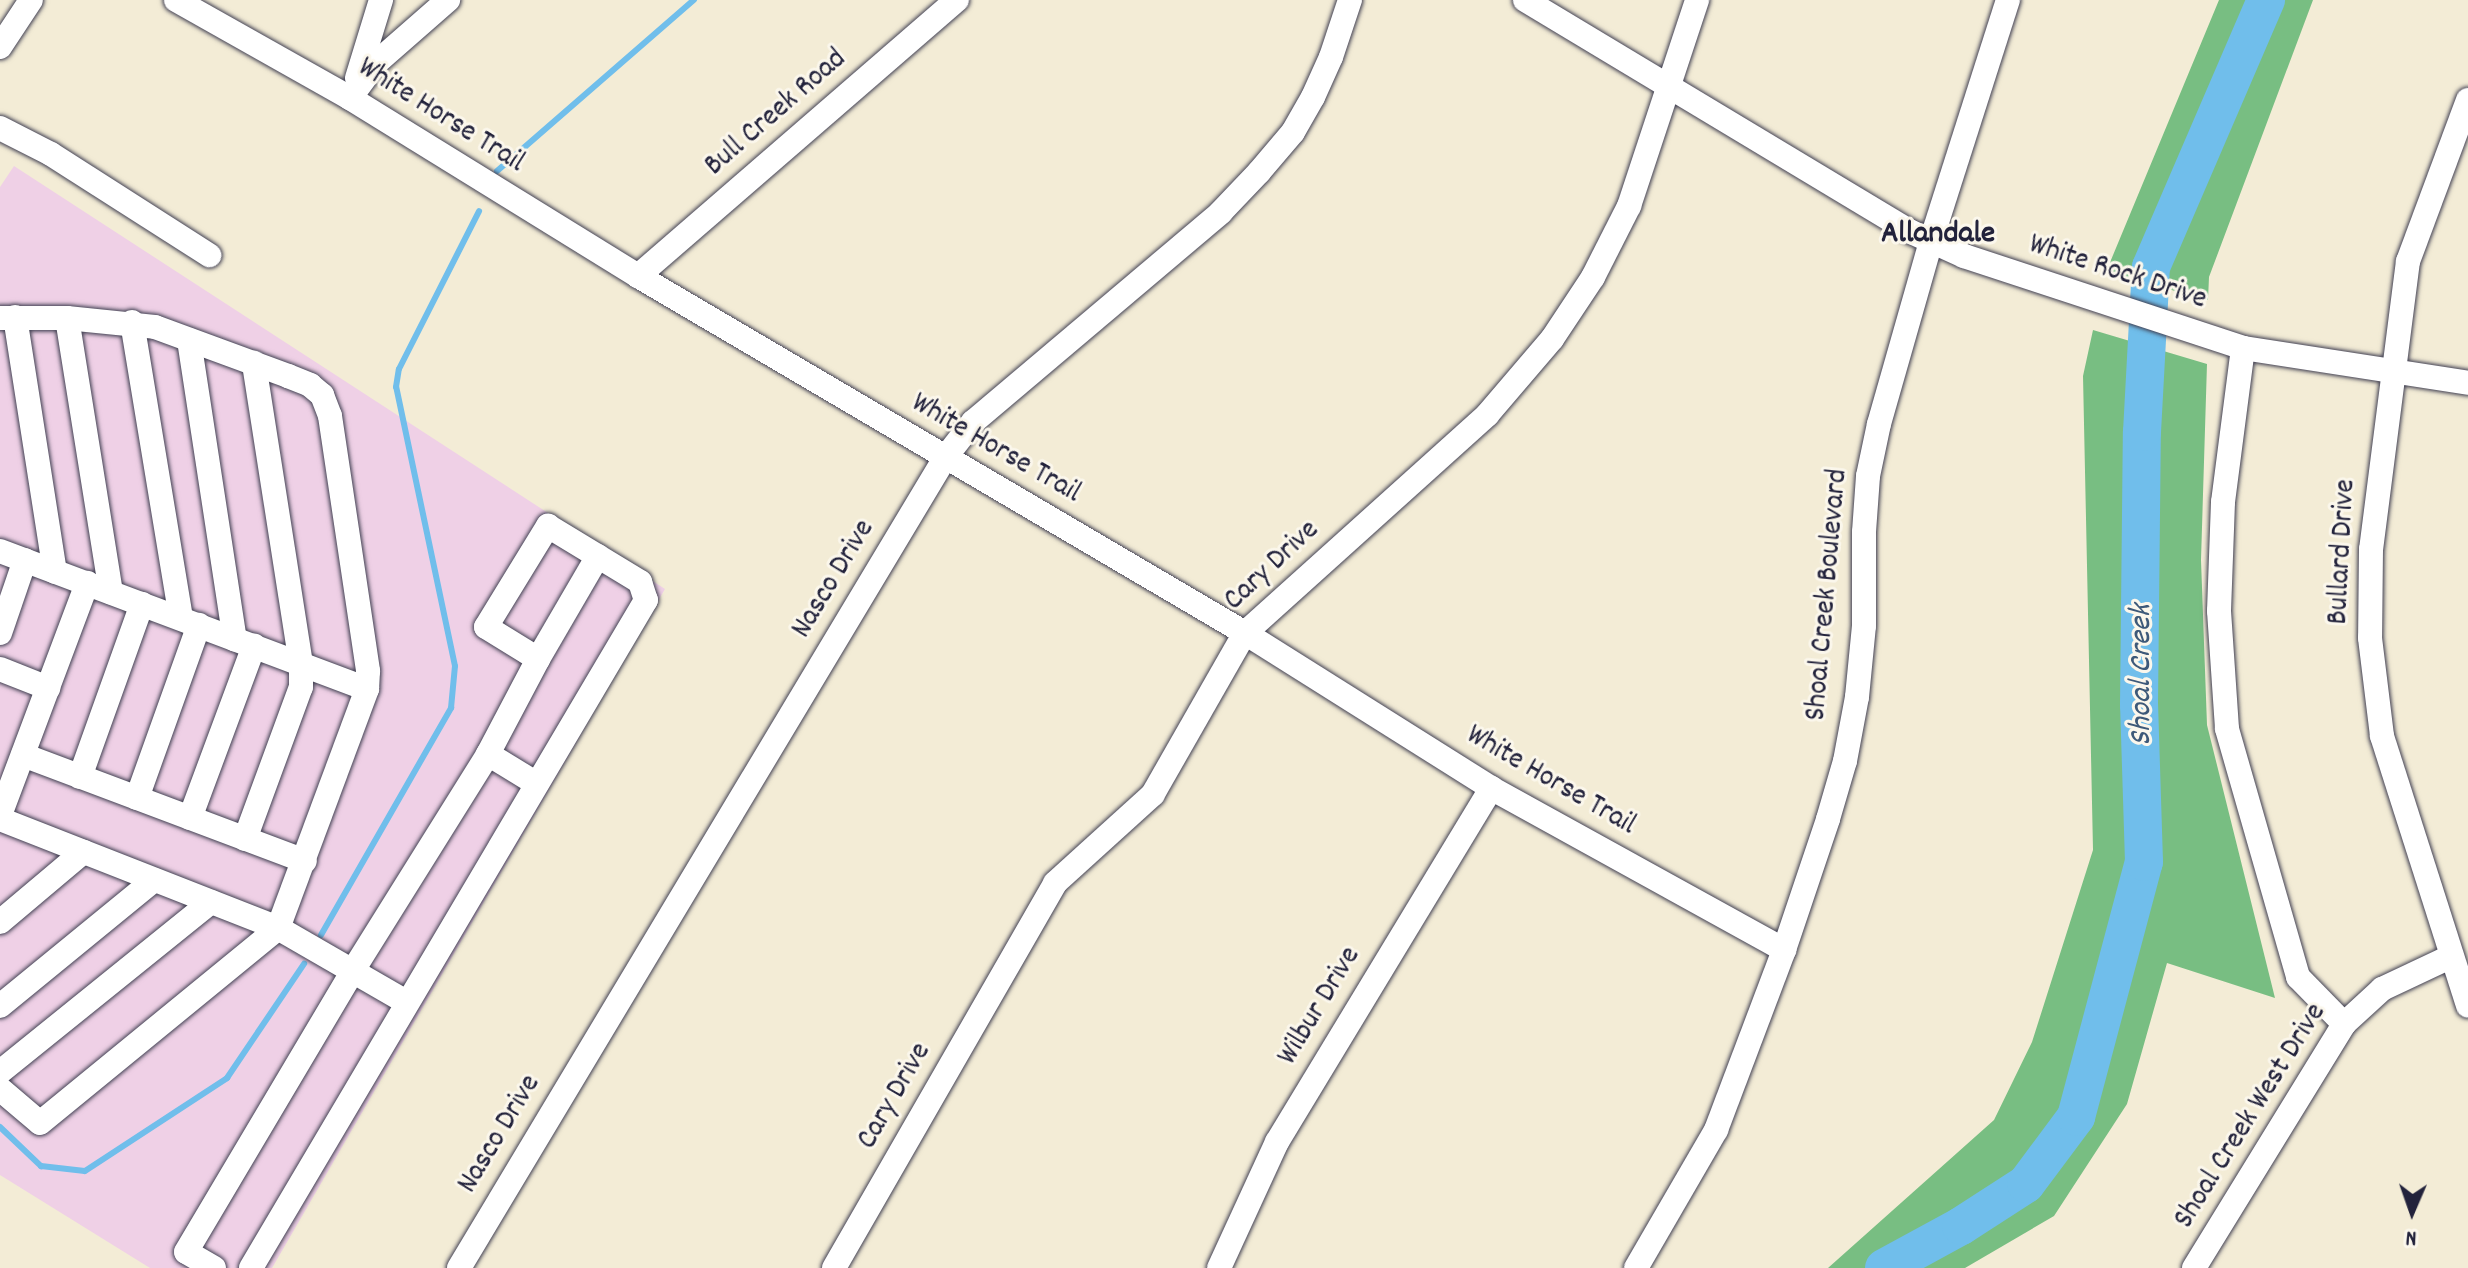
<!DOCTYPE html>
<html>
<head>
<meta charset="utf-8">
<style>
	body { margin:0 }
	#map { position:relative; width:2468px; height:1268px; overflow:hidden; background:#f3ecd6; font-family:Dekko,sans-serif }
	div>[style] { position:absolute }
	.built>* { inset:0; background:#efd0e6 }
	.forest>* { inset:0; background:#78be82 }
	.stream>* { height:6px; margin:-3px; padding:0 3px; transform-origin:3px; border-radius:3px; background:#70beeb }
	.river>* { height:38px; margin:-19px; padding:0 19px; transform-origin:19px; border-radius:19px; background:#70beeb }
	.roads { filter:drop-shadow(0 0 2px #414052) drop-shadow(0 0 2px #414052) }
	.minor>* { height:24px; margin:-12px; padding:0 12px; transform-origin:12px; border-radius:12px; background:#fff }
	span { translate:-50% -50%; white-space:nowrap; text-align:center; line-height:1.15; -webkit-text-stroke:6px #fbf7ec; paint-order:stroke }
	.street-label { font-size:30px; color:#22223b }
	.neighbourhood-label { font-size:32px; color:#22223b; font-weight:700 }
	.water-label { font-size:32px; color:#3d5979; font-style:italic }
	.north { position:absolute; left:2372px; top:1172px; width:80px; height:80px; -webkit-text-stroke:6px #fbf7ec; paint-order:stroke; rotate:182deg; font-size:22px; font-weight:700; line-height:32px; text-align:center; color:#22223b }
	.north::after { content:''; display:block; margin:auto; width:28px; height:36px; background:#22223b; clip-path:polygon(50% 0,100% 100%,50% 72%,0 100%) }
</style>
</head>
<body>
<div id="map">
	<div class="built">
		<i style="clip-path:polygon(14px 166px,665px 589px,272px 1268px,150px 1268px,0 1175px,0 187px)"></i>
	</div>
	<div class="forest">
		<i style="clip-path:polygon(2219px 0,2313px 0,2209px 277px,2208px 300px,2106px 272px)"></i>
		<i style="clip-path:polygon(2093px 330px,2207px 364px,2201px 560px,2207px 725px,2275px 998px,2167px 963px,2127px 1104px,2054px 1216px,1965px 1268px,1828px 1268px,1994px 1120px,2032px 1042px,2093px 850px,2083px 376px)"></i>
	</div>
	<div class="stream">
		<i style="left:497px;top:171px;width:261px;rotate:-41deg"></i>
		<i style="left:321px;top:935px;width:262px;rotate:-60.2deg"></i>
		<i style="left:451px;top:708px;width:42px;rotate:-84.6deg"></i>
		<i style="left:455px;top:666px;width:285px;rotate:-101.9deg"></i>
		<i style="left:396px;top:387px;width:18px;rotate:-81deg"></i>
		<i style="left:399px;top:369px;width:177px;rotate:-63.1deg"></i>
		<i style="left:0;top:1127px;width:57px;rotate:43.6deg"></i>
		<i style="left:41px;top:1166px;width:44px;rotate:6.5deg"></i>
		<i style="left:85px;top:1171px;width:170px;rotate:-33.2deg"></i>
		<i style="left:227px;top:1078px;width:138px;rotate:-56deg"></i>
	</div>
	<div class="river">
		<i style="left:1884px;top:1268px;width:88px;rotate:-28.6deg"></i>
		<i style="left:1961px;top:1226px;width:77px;rotate:-32.9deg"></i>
		<i style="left:2026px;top:1184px;width:84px;rotate:-53.3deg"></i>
		<i style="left:2076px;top:1117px;width:264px;rotate:-75.1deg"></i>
		<i style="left:2144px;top:862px;width:157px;rotate:-91.8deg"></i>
		<i style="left:2139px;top:705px;width:273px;rotate:-89.4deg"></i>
		<i style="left:2142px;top:432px;width:165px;rotate:-86.9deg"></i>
		<i style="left:2151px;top:267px;width:291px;rotate:-66.7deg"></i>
	</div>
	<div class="roads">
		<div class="minor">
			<i style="left:176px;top:0;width:200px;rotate:29.4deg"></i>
			<i style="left:350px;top:98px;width:339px;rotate:31.7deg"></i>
			<i style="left:638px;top:276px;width:704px;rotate:30.46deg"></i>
			<i style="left:1245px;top:633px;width:291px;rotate:32.2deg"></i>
			<i style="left:1491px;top:788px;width:335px;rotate:28.9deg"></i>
			<i style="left:1525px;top:0;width:448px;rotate:31deg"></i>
			<i style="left:1909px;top:231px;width:60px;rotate:24.4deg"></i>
			<i style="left:1964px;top:256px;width:294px;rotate:18.2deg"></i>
			<i style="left:2243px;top:348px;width:228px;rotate:8.8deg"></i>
			<i style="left:0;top:47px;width:56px;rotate:-56.6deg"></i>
			<i style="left:357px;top:78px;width:82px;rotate:-72.9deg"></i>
			<i style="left:350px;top:98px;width:44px;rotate:-53.4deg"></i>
			<i style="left:376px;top:63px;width:96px;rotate:-41.2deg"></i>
			<i style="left:2468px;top:100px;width:172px;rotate:110.4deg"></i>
			<i style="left:2408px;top:261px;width:290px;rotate:97.3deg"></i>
			<i style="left:2371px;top:549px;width:89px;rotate:90.6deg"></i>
			<i style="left:2370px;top:638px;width:99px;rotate:83deg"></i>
			<i style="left:2382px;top:736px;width:283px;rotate:72.3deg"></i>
			<i style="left:0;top:128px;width:57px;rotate:27deg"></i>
			<i style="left:51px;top:154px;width:188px;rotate:32.6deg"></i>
			<i style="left:638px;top:276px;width:422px;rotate:-40.9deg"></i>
			<i style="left:15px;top:317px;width:258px;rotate:81.1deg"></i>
			<i style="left:0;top:318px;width:67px"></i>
			<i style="left:67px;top:318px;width:88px;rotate:5.8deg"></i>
			<i style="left:155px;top:327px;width:142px;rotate:20.2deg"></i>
			<i style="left:288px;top:376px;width:24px;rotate:22deg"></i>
			<i style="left:310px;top:385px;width:16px;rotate:40deg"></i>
			<i style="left:322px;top:395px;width:22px;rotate:69deg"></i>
			<i style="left:330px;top:416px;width:258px;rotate:81.5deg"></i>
			<i style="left:368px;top:671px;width:18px;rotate:93deg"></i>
			<i style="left:367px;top:689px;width:255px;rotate:110.4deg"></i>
			<i style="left:278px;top:928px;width:299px;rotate:-158.6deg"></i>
			<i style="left:67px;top:318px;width:278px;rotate:80.9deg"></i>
			<i style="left:132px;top:322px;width:300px;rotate:80.6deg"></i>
			<i style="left:189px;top:340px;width:303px;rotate:81.3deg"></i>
			<i style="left:2243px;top:348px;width:155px;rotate:97.4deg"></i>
			<i style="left:2223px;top:502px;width:109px;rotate:92.1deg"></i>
			<i style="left:2219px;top:611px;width:118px;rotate:86.1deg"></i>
			<i style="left:2227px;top:729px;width:258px;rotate:74deg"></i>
			<i style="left:2298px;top:977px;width:66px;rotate:45.6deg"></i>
			<i style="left:0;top:551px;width:392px;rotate:20.6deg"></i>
			<i style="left:0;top:633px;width:77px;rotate:-71.1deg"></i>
			<i style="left:538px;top:659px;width:119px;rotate:-59.8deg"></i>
			<i style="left:0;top:669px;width:52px;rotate:21.6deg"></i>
			<i style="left:488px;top:754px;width:57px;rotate:31.5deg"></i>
			<i style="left:23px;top:755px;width:301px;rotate:20.6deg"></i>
			<i style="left:80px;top:777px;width:184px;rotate:-70.3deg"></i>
			<i style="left:137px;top:798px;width:184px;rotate:-70.3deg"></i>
			<i style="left:0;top:815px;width:248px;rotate:-69.4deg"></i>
			<i style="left:190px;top:818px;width:184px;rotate:-69.6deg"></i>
			<i style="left:245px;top:839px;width:162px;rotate:-69.8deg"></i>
			<i style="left:301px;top:687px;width:23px;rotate:-90deg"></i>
			<i style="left:301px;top:664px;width:305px;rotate:-98.9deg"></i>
			<i style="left:0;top:922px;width:109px;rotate:-40.1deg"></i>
			<i style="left:0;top:1006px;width:199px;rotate:-39.3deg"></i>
			<i style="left:0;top:1072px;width:271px;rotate:-38.9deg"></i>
			<i style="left:0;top:1089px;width:52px;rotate:40.4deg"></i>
			<i style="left:40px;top:1123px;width:308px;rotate:-39.3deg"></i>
			<i style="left:278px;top:928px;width:148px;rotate:30deg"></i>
			<i style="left:214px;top:1268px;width:32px;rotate:-150deg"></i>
			<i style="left:186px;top:1252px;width:326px;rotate:-59.3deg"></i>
			<i style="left:352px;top:972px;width:257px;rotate:-58deg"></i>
			<i style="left:488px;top:754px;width:107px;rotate:-62.2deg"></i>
			<i style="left:538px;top:659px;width:61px;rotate:-148.4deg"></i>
			<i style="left:486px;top:627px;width:119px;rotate:-58.5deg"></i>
			<i style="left:548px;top:526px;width:108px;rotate:31.3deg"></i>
			<i style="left:640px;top:582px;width:19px;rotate:72deg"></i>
			<i style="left:646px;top:600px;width:776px;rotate:120.6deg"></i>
			<i style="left:459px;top:1268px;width:945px;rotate:-59.04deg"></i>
			<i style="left:945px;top:458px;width:46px;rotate:-52.1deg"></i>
			<i style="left:973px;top:422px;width:324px;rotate:-40.2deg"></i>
			<i style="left:1220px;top:213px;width:57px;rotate:-46.4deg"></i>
			<i style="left:1259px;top:172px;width:52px;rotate:-49.6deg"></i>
			<i style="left:1293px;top:132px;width:40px;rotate:-60.3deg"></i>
			<i style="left:1313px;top:97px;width:44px;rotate:-65.8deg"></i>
			<i style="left:1331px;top:57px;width:60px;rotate:-71.6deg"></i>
			<i style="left:834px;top:1268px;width:444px;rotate:-60.1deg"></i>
			<i style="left:1055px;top:883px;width:132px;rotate:-42.2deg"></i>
			<i style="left:1153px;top:794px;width:185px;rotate:-60.3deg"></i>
			<i style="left:1245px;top:633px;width:326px;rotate:-42deg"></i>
			<i style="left:1487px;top:415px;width:100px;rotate:-49.5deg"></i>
			<i style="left:1552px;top:339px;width:74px;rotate:-56.5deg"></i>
			<i style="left:1593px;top:277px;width:80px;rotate:-63.1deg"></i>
			<i style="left:1629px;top:206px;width:217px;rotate:-71.7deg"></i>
			<i style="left:1219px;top:1268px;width:139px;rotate:-65.3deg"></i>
			<i style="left:1277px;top:1142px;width:414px;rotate:-58.8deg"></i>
			<i style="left:1636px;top:1268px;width:160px;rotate:-59.9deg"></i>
			<i style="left:1716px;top:1130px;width:192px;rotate:-69.3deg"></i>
			<i style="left:1784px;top:950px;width:138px;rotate:-71.4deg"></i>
			<i style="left:1828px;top:819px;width:60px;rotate:-73.7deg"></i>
			<i style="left:1845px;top:761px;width:65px;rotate:-79.4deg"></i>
			<i style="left:1857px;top:697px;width:71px;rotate:-84.4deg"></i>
			<i style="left:1864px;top:626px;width:94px;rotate:-90deg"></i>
			<i style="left:1864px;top:532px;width:56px;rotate:-85.9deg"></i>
			<i style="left:1868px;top:476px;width:53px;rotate:-78.1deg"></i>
			<i style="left:1879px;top:424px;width:190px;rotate:-74.1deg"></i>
			<i style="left:1931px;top:241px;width:253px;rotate:-72.3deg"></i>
			<i style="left:2194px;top:1268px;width:286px;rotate:-58.4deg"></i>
			<i style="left:2344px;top:1024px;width:52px;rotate:-42.6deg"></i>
			<i style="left:2382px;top:989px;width:75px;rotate:-25.2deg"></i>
		</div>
	</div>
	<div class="street-label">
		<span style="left:777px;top:114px;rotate:-41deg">Bull Creek Road</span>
		<span style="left:440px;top:117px;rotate:32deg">White Horse Trail</span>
		<span style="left:2117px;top:274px;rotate:18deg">White Rock Drive</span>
		<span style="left:995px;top:450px;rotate:30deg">White Horse Trail</span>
		<span style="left:2344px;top:552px;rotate:-87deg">Bullard Drive</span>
		<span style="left:1273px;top:567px;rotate:-43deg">Cary Drive</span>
		<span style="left:835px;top:580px;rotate:-59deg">Nasco Drive</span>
		<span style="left:1829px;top:595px;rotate:-85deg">Shoal Creek Boulevard</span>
		<span style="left:1550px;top:782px;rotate:30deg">White Horse Trail</span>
		<span style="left:1321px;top:1007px;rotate:-59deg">Wilbur Drive</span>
		<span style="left:896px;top:1097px;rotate:-60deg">Cary Drive</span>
		<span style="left:2252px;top:1117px;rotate:-58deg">Shoal Creek West Drive</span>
		<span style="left:501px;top:1135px;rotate:-59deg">Nasco Drive</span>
	</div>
	<div class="neighbourhood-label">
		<span style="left:1938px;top:235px">Allandale</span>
	</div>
	<div class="water-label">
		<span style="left:2143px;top:675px;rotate:-90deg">Shoal Creek</span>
	</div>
	<div class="north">N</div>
</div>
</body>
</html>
